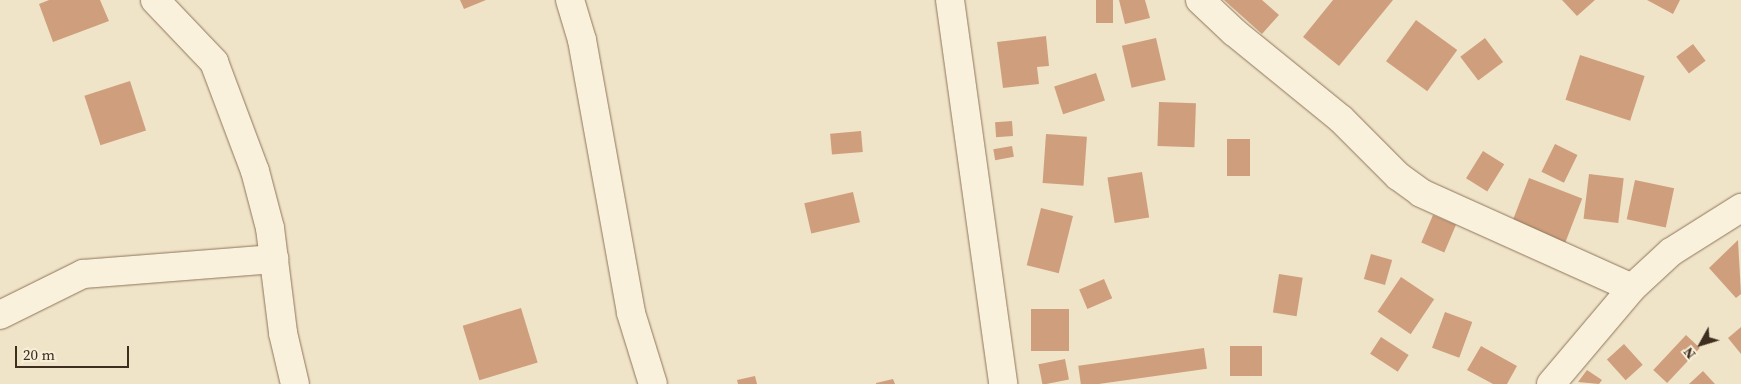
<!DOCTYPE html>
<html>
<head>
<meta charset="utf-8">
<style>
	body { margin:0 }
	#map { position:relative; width:1741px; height:384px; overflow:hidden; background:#f0e4c8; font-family:"Source Serif 4",serif }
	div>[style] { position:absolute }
	.building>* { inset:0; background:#cf9f7d; transform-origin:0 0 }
	.roads { filter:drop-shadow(0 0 1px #8d765c) drop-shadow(0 0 1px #8d765c) }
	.minor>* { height:28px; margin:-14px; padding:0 14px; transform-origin:14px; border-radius:14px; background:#faf1dc }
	span { translate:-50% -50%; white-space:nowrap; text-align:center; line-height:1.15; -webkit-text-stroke:5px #f7eed8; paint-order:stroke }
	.north { position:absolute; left:1676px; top:319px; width:50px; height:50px; -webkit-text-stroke:4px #f7eed8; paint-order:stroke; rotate:231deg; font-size:14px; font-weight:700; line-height:20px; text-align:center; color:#3d2e20 }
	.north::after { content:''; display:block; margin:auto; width:18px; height:22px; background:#3d2e20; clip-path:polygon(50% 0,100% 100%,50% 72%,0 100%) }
	.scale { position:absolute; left:15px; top:346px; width:114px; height:22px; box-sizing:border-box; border:2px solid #3d2e20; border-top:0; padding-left:6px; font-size:15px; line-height:18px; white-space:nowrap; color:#3d2e20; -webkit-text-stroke:4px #f7eed8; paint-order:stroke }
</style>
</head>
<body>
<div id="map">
	<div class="building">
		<i style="clip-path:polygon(49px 0,100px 0,109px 21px,53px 42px,39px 4px)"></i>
		<i style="clip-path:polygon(460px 0,486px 0,464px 9px)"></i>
		<i style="left:1096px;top:0;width:17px;height:23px"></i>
		<i style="clip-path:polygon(1119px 0,1145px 0,1150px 18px,1125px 24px)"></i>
		<i style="clip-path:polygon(1224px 0,1262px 0,1279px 15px,1262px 34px)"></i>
		<i style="clip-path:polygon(1333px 0,1393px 0,1339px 66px,1303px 37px)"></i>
		<i style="clip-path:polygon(1562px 0,1595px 0,1577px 16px)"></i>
		<i style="clip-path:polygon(1647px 0,1680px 0,1673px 14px)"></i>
		<i style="left:1416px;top:20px;width:51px;height:51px;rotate:36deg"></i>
		<i style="clip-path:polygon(1046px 36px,1049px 66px,1037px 67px,1039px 84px,1003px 88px,997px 42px)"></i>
		<i style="left:1156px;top:38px;width:43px;height:35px;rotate:77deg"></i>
		<i style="left:1485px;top:38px;width:30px;height:31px;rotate:53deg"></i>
		<i style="left:1693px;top:44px;width:21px;height:21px;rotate:53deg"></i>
		<i style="left:1580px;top:55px;width:68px;height:47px;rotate:18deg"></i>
		<i style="left:1096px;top:73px;width:29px;height:44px;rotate:72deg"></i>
		<i style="left:130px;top:81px;width:52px;height:48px;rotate:72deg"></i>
		<i style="left:1159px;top:102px;width:37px;height:44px;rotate:2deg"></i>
		<i style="left:1012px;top:121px;width:15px;height:17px;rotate:86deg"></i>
		<i style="left:861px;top:131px;width:21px;height:31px;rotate:85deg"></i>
		<i style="left:1046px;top:134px;width:41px;height:49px;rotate:4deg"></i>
		<i style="left:1227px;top:139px;width:23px;height:37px"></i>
		<i style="left:1555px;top:144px;width:25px;height:31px;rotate:26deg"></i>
		<i style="left:1012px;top:146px;width:11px;height:19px;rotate:80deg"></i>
		<i style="left:1483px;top:151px;width:25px;height:32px;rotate:32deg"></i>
		<i style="left:1142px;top:172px;width:46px;height:35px;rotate:81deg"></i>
		<i style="left:1589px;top:174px;width:35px;height:45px;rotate:7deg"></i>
		<i style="left:1529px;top:178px;width:57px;height:49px;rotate:21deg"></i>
		<i style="left:1635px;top:180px;width:40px;height:40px;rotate:12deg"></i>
		<i style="left:853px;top:192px;width:31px;height:50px;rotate:77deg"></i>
		<i style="left:1041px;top:208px;width:33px;height:59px;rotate:14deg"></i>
		<i style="left:1433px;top:215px;width:25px;height:30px;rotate:23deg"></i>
		<i style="clip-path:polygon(1738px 240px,1741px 294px,1736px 298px,1709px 268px)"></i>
		<i style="left:1371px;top:254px;width:22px;height:26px;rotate:16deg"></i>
		<i style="left:1279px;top:274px;width:24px;height:39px;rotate:9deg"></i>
		<i style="left:1401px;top:277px;width:40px;height:42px;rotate:34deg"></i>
		<i style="left:1104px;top:279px;width:21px;height:27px;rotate:67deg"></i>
		<i style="left:521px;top:308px;width:57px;height:61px;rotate:73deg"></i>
		<i style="left:1069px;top:309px;width:42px;height:38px;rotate:90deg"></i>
		<i style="left:1445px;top:312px;width:29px;height:38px;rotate:20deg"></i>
		<i style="clip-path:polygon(1741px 327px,1741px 354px,1728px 338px)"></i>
		<i style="left:1686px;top:335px;width:19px;height:48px;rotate:43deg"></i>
		<i style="left:1381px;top:337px;width:33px;height:20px;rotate:33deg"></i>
		<i style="left:1624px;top:344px;width:28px;height:23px;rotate:48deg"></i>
		<i style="left:1262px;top:346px;width:30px;height:32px;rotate:90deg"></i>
		<i style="clip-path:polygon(1481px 346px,1517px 366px,1507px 384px,1493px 384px,1467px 370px)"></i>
		<i style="left:1204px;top:348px;width:21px;height:127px;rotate:82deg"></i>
		<i style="left:1065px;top:359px;width:21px;height:27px;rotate:79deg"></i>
		<i style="clip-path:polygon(1587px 370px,1602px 380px,1599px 384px,1578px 382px)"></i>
		<i style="clip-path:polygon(1703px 371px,1715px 384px,1689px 384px)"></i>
		<i style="clip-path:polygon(755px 376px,757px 384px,738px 384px,737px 380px)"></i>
		<i style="clip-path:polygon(893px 379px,895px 384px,876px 384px,876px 383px)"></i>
	</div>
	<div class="roads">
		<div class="minor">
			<i style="left:155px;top:0;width:86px;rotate:46.4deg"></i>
			<i style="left:214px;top:62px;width:116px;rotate:69.4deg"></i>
			<i style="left:255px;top:171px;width:59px;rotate:75.3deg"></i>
			<i style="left:270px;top:228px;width:106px;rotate:82.9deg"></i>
			<i style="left:283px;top:333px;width:52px;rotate:76.8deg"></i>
			<i style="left:570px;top:0;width:42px;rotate:73.3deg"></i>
			<i style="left:582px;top:40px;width:277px;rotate:79.8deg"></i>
			<i style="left:631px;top:313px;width:74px;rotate:72.8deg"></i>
			<i style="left:950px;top:0;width:388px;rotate:82.1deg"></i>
			<i style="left:1200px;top:0;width:47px;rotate:43.3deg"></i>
			<i style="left:1234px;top:32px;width:138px;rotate:39.1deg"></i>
			<i style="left:1341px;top:119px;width:81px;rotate:45deg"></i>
			<i style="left:1398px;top:176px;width:29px;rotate:36deg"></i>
			<i style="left:1421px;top:193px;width:231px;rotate:24.2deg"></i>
			<i style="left:0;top:315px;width:93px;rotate:-26.3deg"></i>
			<i style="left:83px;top:274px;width:192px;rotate:-4.5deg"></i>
			<i style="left:1551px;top:384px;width:126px;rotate:-49.8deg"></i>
			<i style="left:1632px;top:288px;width:53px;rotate:-42.7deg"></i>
			<i style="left:1671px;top:252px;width:83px;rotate:-32.2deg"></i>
		</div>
	</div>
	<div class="north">N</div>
	<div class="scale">20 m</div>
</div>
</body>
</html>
